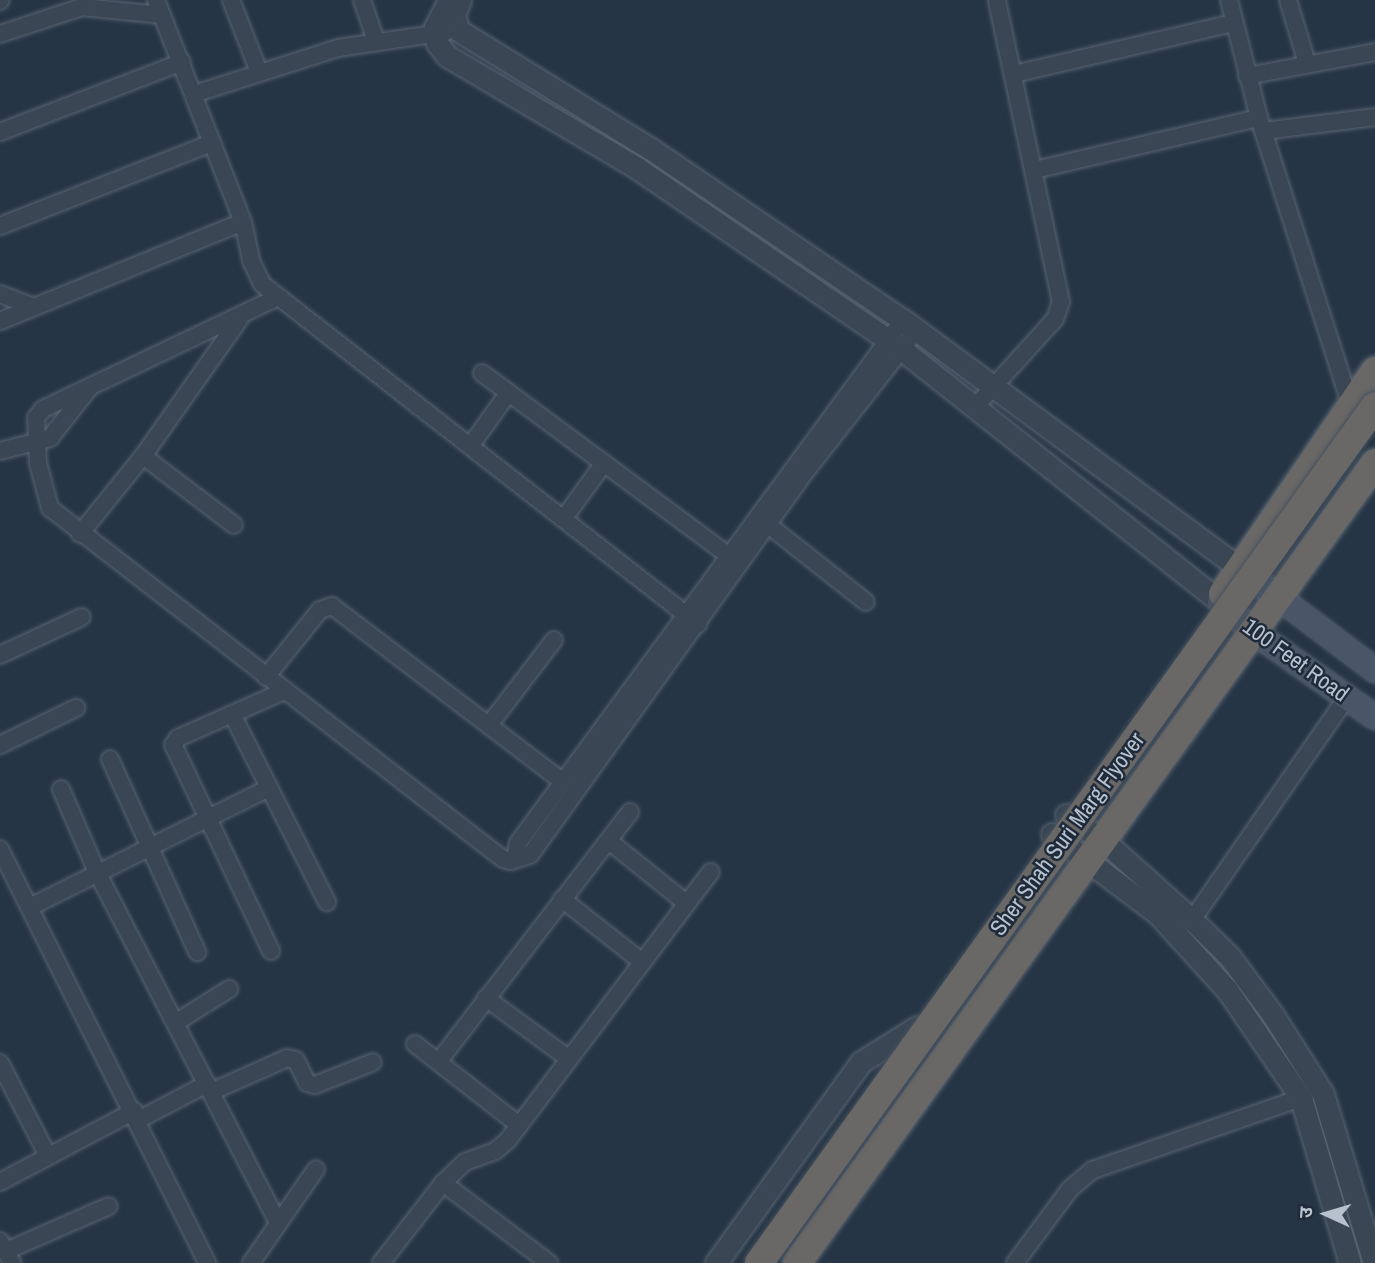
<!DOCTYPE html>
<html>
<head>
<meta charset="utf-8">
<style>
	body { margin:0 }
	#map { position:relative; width:1375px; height:1263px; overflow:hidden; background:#263545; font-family:"Archivo Narrow","Noto Sans Devanagari",sans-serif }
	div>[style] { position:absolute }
	.roads { filter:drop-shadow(0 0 2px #596472) drop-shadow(0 0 2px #596472) }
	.minor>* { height:16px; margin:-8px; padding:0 8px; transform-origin:8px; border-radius:8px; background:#3a4654 }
	.tertiary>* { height:21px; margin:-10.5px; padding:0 10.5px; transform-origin:10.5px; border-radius:10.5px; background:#3a4654 }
	.secondary>* { height:23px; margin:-11.5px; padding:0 11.5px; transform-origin:11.5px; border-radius:11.5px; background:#485668 }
	.trunk>* { height:28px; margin:-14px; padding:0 14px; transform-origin:14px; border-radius:14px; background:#6a6866 }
	.bridges { filter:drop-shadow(0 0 2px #45515f) drop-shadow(0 0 2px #45515f) }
	.trunk-bridge>* { height:28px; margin:-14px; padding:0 14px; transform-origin:14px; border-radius:14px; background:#6a6866 }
	span { translate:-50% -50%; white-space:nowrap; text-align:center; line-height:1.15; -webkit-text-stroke:5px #1f2b3a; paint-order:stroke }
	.street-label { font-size:23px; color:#b8c2ce }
	.north { position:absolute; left:1291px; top:1179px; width:70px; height:70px; -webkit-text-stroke:5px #1f2b3a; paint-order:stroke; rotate:274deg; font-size:19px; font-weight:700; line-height:28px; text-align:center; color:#b8c2ce }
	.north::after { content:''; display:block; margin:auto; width:24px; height:32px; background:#b8c2ce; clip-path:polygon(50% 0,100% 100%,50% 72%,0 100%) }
</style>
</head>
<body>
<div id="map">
	<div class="roads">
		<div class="minor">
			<i style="left:156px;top:0;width:238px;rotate:68.6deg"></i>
			<i style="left:243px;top:222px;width:40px;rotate:78deg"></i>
			<i style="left:251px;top:261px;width:25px;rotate:64deg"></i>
			<i style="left:262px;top:284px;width:553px;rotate:37.95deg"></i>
			<i style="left:231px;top:0;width:77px;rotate:68.7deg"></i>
			<i style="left:362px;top:0;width:43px;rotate:71.1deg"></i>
			<i style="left:1229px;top:0;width:122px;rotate:75.7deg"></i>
			<i style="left:1288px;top:0;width:66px;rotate:73.2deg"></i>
			<i style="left:0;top:1px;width:1px;rotate:-45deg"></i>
			<i style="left:0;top:34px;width:86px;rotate:-18.2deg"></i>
			<i style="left:82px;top:7px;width:80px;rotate:5.7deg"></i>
			<i style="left:1014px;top:74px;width:225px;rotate:-13.1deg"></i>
			<i style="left:1247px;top:76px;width:130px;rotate:-10.6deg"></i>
			<i style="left:194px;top:94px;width:151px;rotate:-17.7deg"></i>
			<i style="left:338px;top:48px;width:109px;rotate:-8.4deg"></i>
			<i style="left:1264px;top:131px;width:112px;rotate:-7.2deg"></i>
			<i style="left:0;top:132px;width:195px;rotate:-21deg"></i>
			<i style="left:1035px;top:170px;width:230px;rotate:-13.1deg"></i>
			<i style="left:1259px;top:118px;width:302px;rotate:72.3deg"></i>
			<i style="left:0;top:226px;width:228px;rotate:-21.4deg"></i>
			<i style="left:0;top:294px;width:34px;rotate:21deg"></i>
			<i style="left:276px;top:298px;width:258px;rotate:154.5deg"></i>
			<i style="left:43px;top:409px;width:11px;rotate:128deg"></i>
			<i style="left:36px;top:418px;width:45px;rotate:87.5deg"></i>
			<i style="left:38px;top:463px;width:47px;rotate:75.1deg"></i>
			<i style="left:50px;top:508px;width:573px;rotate:37.77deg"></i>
			<i style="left:503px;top:859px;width:8px;rotate:14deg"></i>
			<i style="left:511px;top:861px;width:20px;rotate:-18deg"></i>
			<i style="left:530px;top:855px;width:462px;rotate:-54.3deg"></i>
			<i style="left:799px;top:480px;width:189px;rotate:-51.9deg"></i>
			<i style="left:0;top:321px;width:262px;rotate:-22.2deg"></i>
			<i style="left:482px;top:373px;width:307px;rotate:36.5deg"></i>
			<i style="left:976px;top:406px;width:118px;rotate:-47.8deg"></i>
			<i style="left:1055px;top:319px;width:18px;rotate:-71deg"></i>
			<i style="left:1061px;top:302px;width:309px;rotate:-102deg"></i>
			<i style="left:471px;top:445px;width:65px;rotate:-54.4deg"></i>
			<i style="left:0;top:451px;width:52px;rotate:-14.6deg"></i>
			<i style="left:50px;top:438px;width:65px;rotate:-51.9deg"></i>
			<i style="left:143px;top:456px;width:114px;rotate:37.2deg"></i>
			<i style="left:564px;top:518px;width:68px;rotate:-54deg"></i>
			<i style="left:762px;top:520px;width:132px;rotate:38.3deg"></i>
			<i style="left:80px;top:534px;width:100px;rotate:-51.1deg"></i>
			<i style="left:143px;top:456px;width:166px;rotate:-54.8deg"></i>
			<i style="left:0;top:655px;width:90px;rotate:-24.9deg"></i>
			<i style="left:266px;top:677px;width:86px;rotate:-51.1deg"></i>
			<i style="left:320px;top:610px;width:13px;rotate:-18deg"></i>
			<i style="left:332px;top:606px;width:290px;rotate:37.3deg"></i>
			<i style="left:232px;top:714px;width:211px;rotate:63.2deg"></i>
			<i style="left:489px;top:725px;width:107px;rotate:-52.6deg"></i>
			<i style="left:0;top:745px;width:85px;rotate:-26deg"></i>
			<i style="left:110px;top:759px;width:212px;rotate:65.7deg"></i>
			<i style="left:61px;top:789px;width:90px;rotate:66.6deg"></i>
			<i style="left:97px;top:872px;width:394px;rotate:62.7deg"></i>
			<i style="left:609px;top:841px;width:99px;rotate:38.8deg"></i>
			<i style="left:0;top:849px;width:463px;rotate:63.4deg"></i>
			<i style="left:515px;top:859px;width:16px;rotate:-79deg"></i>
			<i style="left:518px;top:843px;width:649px;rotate:-53.64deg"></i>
			<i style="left:562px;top:899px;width:102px;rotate:38.2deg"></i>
			<i style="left:30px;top:907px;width:267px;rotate:-26.5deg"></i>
			<i style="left:1192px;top:920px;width:272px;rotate:-55.2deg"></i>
			<i style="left:271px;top:951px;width:228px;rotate:-115.4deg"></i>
			<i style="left:173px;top:745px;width:9px;rotate:-54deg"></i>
			<i style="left:178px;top:738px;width:116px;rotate:-23.9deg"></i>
			<i style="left:486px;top:998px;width:103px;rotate:36.3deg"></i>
			<i style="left:175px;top:1023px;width:64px;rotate:-32.2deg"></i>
			<i style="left:415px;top:1044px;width:132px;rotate:37.9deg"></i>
			<i style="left:439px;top:1061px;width:314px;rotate:-52.5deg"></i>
			<i style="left:0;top:1063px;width:105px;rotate:62.7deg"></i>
			<i style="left:211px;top:1092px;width:83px;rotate:-24.1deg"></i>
			<i style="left:287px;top:1058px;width:9px;rotate:13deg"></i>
			<i style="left:296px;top:1060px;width:25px;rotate:64deg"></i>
			<i style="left:307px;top:1083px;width:8px;rotate:14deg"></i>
			<i style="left:315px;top:1085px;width:62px;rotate:-21.6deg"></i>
			<i style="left:138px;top:1120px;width:78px;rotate:-27.6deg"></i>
			<i style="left:0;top:1182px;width:152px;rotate:-27.9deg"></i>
			<i style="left:443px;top:1183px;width:133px;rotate:37deg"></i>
			<i style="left:0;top:1241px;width:25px;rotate:61deg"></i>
			<i style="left:6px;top:1251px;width:112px;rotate:-23.6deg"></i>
			<i style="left:251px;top:1263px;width:114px;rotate:-55.3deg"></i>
			<i style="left:381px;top:1263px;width:101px;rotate:-52.2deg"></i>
			<i style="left:443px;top:1183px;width:30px;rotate:-44deg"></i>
			<i style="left:465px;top:1162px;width:32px;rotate:-20deg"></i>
			<i style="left:495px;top:1151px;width:17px;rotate:-40deg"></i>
			<i style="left:508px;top:1140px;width:336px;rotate:-52.9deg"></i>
			<i style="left:1015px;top:1263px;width:92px;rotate:-53.4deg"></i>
			<i style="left:1070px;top:1189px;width:30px;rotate:-40deg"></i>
			<i style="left:1093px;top:1170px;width:220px;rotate:-19.1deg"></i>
		</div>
		<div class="tertiary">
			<i style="left:449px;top:0;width:30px;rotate:117deg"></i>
			<i style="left:435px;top:27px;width:16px;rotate:83deg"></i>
			<i style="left:437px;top:43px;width:16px;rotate:52deg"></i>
			<i style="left:447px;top:56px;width:221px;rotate:30.5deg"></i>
			<i style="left:637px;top:168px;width:319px;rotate:34.4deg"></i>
			<i style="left:900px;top:348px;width:407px;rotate:38.4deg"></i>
			<i style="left:460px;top:0;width:15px;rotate:113deg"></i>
			<i style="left:454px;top:14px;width:16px;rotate:76deg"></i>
			<i style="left:458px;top:30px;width:227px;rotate:31.7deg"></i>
			<i style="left:651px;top:149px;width:305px;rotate:34.2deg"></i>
			<i style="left:903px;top:320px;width:420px;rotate:36.4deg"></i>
			<i style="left:1066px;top:815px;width:46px;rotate:34.4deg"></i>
			<i style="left:1104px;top:841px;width:118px;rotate:41.9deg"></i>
			<i style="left:1192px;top:920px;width:52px;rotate:44.2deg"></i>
			<i style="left:1229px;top:956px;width:74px;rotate:53.3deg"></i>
			<i style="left:1273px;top:1015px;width:93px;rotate:57.7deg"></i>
			<i style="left:1323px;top:1094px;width:177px;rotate:73.2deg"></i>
			<i style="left:1052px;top:834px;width:131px;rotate:37deg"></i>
			<i style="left:1157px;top:913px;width:105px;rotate:47.7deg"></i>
			<i style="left:1228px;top:991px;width:130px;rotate:55.7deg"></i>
			<i style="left:1301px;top:1098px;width:172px;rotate:73.5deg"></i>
			<i style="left:716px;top:1263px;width:248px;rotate:-54.2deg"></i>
			<i style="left:861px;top:1062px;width:66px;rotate:-32deg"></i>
		</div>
		<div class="secondary">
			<i style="left:1241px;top:569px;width:168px;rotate:37deg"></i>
			<i style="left:1219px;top:601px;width:48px;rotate:41.6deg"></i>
			<i style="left:1255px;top:633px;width:146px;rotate:35deg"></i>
		</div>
		<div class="trunk">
			<i style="left:1223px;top:594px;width:270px;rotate:-55.7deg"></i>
			<i style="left:797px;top:1263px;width:987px;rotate:-54.15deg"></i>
		</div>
	</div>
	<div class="bridges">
		<div class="trunk-bridge">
			<i style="left:759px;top:1263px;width:1055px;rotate:-54.29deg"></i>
		</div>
	</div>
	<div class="street-label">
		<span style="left:1296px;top:660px;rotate:36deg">100 Feet Road</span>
		<span style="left:1067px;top:834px;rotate:-54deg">Sher Shah Suri Marg Flyover</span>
	</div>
	<div class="north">उ</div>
</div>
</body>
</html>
